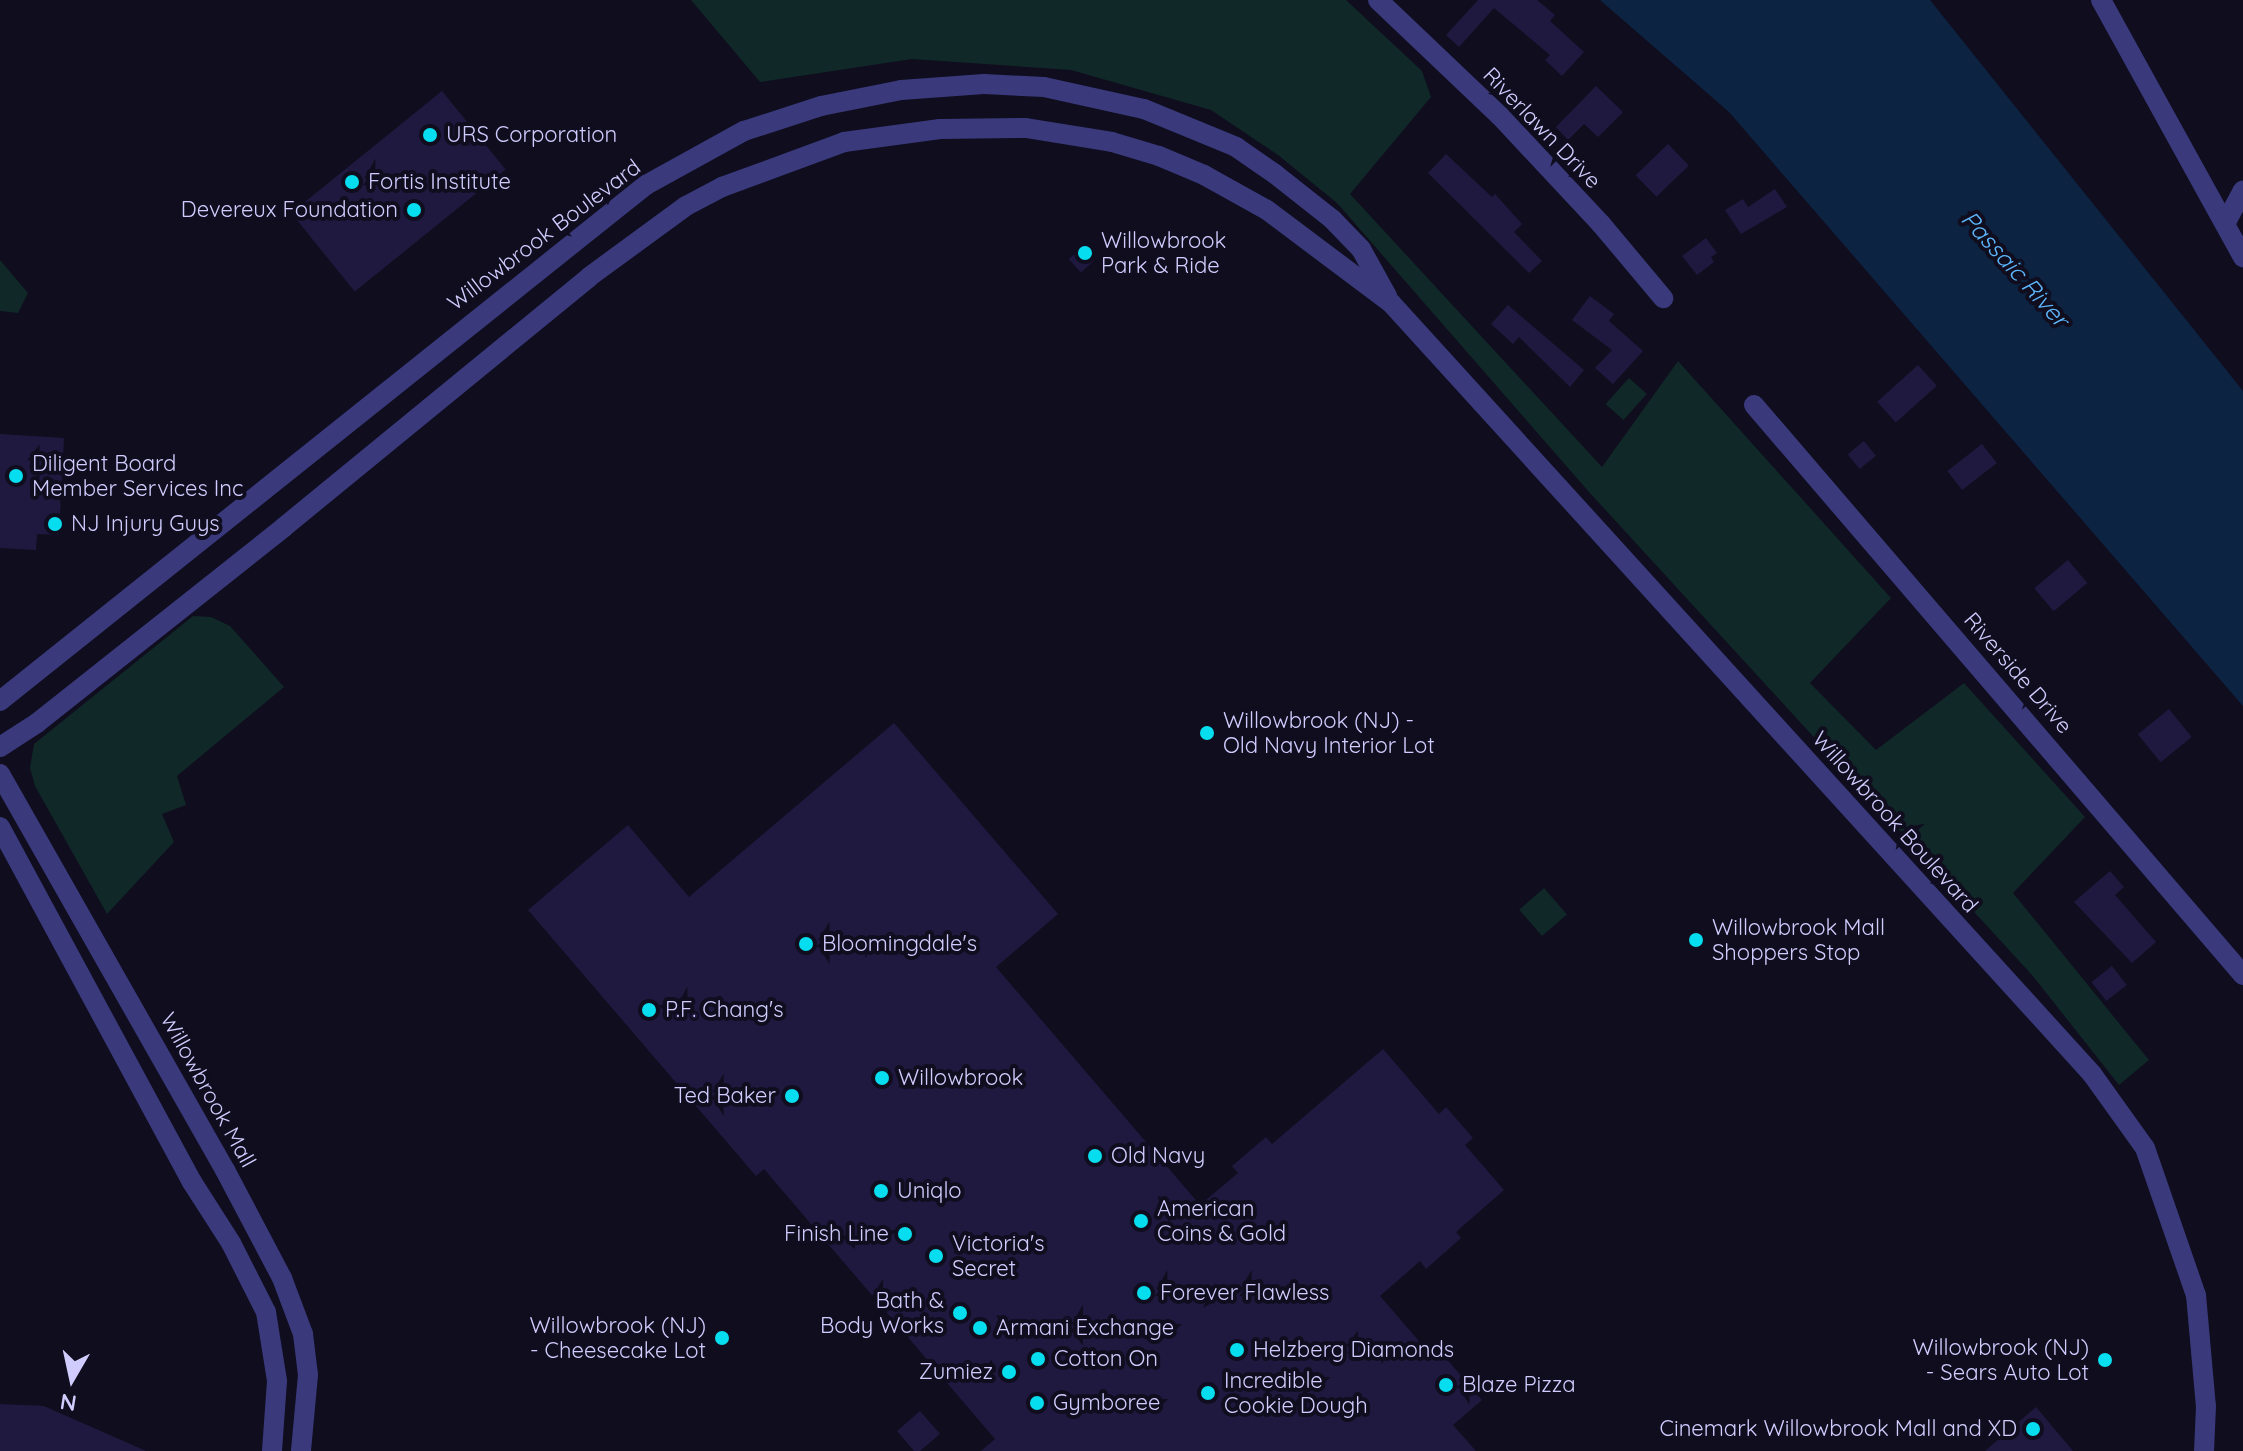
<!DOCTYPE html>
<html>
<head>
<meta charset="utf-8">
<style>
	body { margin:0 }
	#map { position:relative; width:2243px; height:1451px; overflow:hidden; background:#0f0d1e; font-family:Quicksand,sans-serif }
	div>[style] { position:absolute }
	.green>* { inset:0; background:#102827; transform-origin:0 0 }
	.water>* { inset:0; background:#0d2342 }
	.building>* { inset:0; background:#20193f; transform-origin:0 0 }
	.minor>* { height:20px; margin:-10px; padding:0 10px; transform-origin:10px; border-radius:10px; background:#39397c }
	.dots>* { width:22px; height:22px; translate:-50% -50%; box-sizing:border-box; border:4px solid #0f0d1e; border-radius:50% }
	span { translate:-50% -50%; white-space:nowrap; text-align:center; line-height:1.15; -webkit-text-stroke:8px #0f0d1e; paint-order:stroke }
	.street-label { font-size:22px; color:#d0ccfe }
	.poi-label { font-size:22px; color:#d0ccfe }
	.left { translate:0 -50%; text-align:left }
	.right { translate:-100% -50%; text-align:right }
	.water-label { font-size:24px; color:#5db6fb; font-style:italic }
	.north { position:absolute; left:32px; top:1339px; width:80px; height:80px; -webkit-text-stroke:6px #0f0d1e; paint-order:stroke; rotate:189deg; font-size:22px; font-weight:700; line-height:32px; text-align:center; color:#d0ccfe }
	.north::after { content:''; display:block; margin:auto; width:28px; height:36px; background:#d0ccfe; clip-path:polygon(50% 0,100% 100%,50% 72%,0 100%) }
</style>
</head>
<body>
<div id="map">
	<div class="green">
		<i style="clip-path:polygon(691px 0,1346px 0,1422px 71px,1431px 97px,1350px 194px,1602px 467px,1678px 361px,1891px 598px,1810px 683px,1876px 750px,1964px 683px,2085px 817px,2013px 893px,2149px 1060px,2119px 1085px,2032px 975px,1589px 492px,1337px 203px,1278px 155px,1211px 110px,1071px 70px,912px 59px,760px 82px)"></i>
		<i style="clip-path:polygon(0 260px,28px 293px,18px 313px,0 311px)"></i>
		<i style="left:1629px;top:378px;width:24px;height:35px;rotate:42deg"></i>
		<i style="clip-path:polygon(193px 616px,211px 617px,230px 626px,284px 687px,177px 776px,186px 805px,162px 814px,174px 842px,107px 914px,35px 786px,30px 768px,34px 744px)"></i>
		<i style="left:1544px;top:888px;width:35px;height:33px;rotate:49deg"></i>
	</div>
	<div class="water">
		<i style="clip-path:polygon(1600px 0,1930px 0,2243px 391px,2243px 706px,1729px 112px)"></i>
	</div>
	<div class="building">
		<i style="clip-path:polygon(1478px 0,1537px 0,1555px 15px,1550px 21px,1584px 52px,1562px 76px,1545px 60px,1550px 55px,1494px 8px,1459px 47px,1446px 35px)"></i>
		<i style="clip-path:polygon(1596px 86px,1623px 112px,1598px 137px,1584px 124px,1568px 140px,1556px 127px)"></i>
		<i style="left:442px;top:91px;width:101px;height:194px;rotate:51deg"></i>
		<i style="left:1668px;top:144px;width:30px;height:45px;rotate:46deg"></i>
		<i style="clip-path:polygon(1446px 154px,1492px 197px,1495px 194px,1522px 224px,1514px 232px,1542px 261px,1529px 273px,1428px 173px)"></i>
		<i style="clip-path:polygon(1775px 189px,1787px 207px,1741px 234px,1725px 210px,1743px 199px,1748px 207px)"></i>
		<i style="clip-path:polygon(1706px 238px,1717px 253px,1711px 257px,1714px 262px,1697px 275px,1682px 256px)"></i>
		<i style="left:1082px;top:247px;width:18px;height:18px;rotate:47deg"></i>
		<i style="clip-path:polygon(1590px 296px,1614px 314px,1609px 321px,1643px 351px,1613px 384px,1595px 368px,1612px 350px,1572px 320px)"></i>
		<i style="clip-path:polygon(1508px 305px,1584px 370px,1570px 387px,1519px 337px,1513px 344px,1491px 324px)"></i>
		<i style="left:1918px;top:365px;width:28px;height:55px;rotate:48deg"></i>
		<i style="clip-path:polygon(0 434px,64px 438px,59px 535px,37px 534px,36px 550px,0 548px)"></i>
		<i style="left:1864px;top:441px;width:19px;height:21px;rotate:51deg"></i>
		<i style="left:1982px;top:444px;width:24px;height:44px;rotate:52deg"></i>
		<i style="left:2068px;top:560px;width:30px;height:44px;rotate:50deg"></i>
		<i style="left:2169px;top:709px;width:36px;height:40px;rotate:51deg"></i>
		<i style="clip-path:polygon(894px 723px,1058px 914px,996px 967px,1200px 1205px,1238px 1173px,1232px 1166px,1266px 1137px,1272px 1144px,1383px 1049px,1439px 1114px,1446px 1107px,1473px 1138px,1465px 1145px,1504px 1190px,1456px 1232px,1461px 1238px,1426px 1269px,1420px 1261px,1380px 1296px,1431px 1355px,1438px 1349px,1482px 1400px,1453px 1425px,1476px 1451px,981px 1451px,995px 1439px,764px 1169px,756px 1176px,528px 910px,628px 825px,689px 897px)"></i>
		<i style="clip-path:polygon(2110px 871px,2124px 887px,2115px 895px,2156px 942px,2132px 963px,2074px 902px)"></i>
		<i style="left:2112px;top:966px;width:24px;height:26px;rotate:52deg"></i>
		<i style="clip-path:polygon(0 1404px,44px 1406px,146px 1451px,0 1451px)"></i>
		<i style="clip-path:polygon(2036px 1407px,2073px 1451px,1985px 1451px)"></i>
		<i style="clip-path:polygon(920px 1411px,940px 1434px,920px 1451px,914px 1451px,897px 1431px)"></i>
	</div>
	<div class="minor">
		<i style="left:1378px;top:0;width:168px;rotate:43.6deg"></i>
		<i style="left:1500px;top:116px;width:148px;rotate:46.9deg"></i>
		<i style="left:1601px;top:224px;width:97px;rotate:50deg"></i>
		<i style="left:2101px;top:0;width:294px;rotate:61.1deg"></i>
		<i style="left:2225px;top:224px;width:38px;rotate:-62deg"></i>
		<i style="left:1754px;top:405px;width:751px;rotate:49.37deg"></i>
		<i style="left:0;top:701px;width:827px;rotate:-38.62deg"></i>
		<i style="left:646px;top:185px;width:112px;rotate:-28.9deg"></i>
		<i style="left:744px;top:131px;width:81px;rotate:-18deg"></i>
		<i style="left:821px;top:106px;width:82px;rotate:-11.3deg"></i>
		<i style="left:901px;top:90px;width:83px;rotate:-4.1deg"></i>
		<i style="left:984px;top:84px;width:60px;rotate:2.9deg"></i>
		<i style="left:1044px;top:87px;width:102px;rotate:12.4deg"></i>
		<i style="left:1144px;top:109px;width:100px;rotate:22.4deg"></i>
		<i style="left:1236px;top:147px;width:47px;rotate:34.7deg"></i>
		<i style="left:1275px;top:174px;width:73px;rotate:38.3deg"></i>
		<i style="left:1332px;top:219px;width:42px;rotate:46deg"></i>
		<i style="left:1361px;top:249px;width:54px;rotate:61deg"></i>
		<i style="left:0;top:747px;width:44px;rotate:-33deg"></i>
		<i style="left:37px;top:723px;width:315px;rotate:-38.4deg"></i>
		<i style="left:284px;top:527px;width:394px;rotate:-39.3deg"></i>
		<i style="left:589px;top:277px;width:120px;rotate:-36.2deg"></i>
		<i style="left:686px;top:206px;width:41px;rotate:-27.8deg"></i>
		<i style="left:722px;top:187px;width:130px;rotate:-20.2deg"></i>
		<i style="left:844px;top:142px;width:97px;rotate:-7.7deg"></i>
		<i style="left:940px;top:129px;width:86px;rotate:-0.7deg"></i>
		<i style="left:1026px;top:128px;width:87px;rotate:9.2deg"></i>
		<i style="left:1112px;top:142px;width:49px;rotate:16.6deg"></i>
		<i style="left:1159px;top:156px;width:49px;rotate:22.9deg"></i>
		<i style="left:1204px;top:175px;width:72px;rotate:29.1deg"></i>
		<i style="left:1267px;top:210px;width:155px;rotate:36.9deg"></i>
		<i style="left:1391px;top:303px;width:1042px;rotate:47.72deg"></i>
		<i style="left:2092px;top:1074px;width:91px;rotate:54.4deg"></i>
		<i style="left:2145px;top:1148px;width:156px;rotate:70.9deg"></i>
		<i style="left:2196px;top:1295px;width:111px;rotate:84.9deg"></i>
		<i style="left:2206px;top:1406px;width:45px;rotate:92.5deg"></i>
		<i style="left:0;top:774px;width:455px;rotate:60.4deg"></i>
		<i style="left:225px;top:1170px;width:122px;rotate:62.2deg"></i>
		<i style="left:282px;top:1278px;width:60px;rotate:69.4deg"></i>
		<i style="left:303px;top:1334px;width:41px;rotate:83deg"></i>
		<i style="left:308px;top:1375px;width:76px;rotate:95.3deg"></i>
		<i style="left:0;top:827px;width:404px;rotate:61.6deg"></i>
		<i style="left:192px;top:1182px;width:72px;rotate:57.4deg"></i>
		<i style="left:231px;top:1243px;width:77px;rotate:63.1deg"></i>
		<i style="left:266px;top:1312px;width:70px;rotate:80.9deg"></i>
		<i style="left:277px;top:1381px;width:70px;rotate:94.1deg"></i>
	</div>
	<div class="dots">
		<i style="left:430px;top:135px;background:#06deef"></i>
		<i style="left:352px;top:182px;background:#06deef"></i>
		<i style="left:414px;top:210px;background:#06deef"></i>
		<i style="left:1085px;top:253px;background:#06deef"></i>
		<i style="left:16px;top:476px;background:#06deef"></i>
		<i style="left:55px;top:524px;background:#06deef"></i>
		<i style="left:1207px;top:733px;background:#06deef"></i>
		<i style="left:1696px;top:940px;background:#06deef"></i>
		<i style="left:806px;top:944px;background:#06deef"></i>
		<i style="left:649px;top:1010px;background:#06deef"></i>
		<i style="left:882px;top:1078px;background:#06deef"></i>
		<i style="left:792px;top:1096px;background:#06deef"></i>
		<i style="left:1095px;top:1156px;background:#06deef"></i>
		<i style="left:881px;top:1191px;background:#06deef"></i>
		<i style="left:1141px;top:1221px;background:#06deef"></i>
		<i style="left:905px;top:1234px;background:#06deef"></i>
		<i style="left:936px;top:1256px;background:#06deef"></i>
		<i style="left:1144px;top:1293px;background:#06deef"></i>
		<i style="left:960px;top:1313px;background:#06deef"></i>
		<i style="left:980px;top:1328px;background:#06deef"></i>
		<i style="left:722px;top:1338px;background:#06deef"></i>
		<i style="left:1237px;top:1350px;background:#06deef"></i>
		<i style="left:1038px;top:1359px;background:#06deef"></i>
		<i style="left:2105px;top:1360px;background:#06deef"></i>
		<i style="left:1009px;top:1372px;background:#06deef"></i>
		<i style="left:1446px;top:1385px;background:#06deef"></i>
		<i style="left:1208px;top:1393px;background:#06deef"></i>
		<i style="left:1037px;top:1403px;background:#06deef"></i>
		<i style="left:2033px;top:1429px;background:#06deef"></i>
	</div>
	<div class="street-label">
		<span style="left:1542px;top:128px;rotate:46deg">Riverlawn Drive</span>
		<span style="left:544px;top:235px;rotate:-37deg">Willowbrook Boulevard</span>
		<span style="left:2018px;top:673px;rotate:49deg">Riverside Drive</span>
		<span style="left:1895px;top:822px;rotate:48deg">Willowbrook Boulevard</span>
		<span style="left:208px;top:1090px;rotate:61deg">Willowbrook Mall</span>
	</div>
	<div class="poi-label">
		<span class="left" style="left:446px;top:135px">URS Corporation</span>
		<span class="left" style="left:368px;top:182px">Fortis Institute</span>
		<span class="right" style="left:398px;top:210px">Devereux Foundation</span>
		<span class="left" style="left:1101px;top:253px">Willowbrook<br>Park &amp; Ride</span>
		<span class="left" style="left:32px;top:476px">Diligent Board<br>Member Services Inc</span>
		<span class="left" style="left:71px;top:524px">NJ Injury Guys</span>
		<span class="left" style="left:1223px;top:733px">Willowbrook (NJ) -<br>Old Navy Interior Lot</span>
		<span class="left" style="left:1712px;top:940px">Willowbrook Mall<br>Shoppers Stop</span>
		<span class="left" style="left:822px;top:944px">Bloomingdale's</span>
		<span class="left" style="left:665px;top:1010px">P.F. Chang's</span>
		<span class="left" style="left:898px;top:1078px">Willowbrook</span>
		<span class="right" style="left:776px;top:1096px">Ted Baker</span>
		<span class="left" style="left:1111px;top:1156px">Old Navy</span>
		<span class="left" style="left:897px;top:1191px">Uniqlo</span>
		<span class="left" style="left:1157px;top:1221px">American<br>Coins &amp; Gold</span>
		<span class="right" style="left:889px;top:1234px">Finish Line</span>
		<span class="left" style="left:952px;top:1256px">Victoria's<br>Secret</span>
		<span class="left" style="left:1160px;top:1293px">Forever Flawless</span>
		<span class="right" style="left:944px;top:1313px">Bath &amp;<br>Body Works</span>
		<span class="right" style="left:706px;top:1338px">Willowbrook (NJ)<br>- Cheesecake Lot</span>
		<span class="left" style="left:996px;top:1328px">Armani Exchange</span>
		<span class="right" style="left:2089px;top:1360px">Willowbrook (NJ)<br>- Sears Auto Lot</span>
		<span class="left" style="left:1253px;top:1350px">Helzberg Diamonds</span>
		<span class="left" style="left:1054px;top:1359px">Cotton On</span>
		<span class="right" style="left:993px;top:1372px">Zumiez</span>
		<span class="left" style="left:1224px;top:1393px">Incredible<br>Cookie Dough</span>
		<span class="left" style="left:1462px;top:1385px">Blaze Pizza</span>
		<span class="left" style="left:1053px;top:1403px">Gymboree</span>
		<span class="right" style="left:2017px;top:1429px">Cinemark Willowbrook Mall and XD</span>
	</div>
	<div class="water-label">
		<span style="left:2015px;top:269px;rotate:48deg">Passaic River</span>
	</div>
	<div class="north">N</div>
</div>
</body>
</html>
